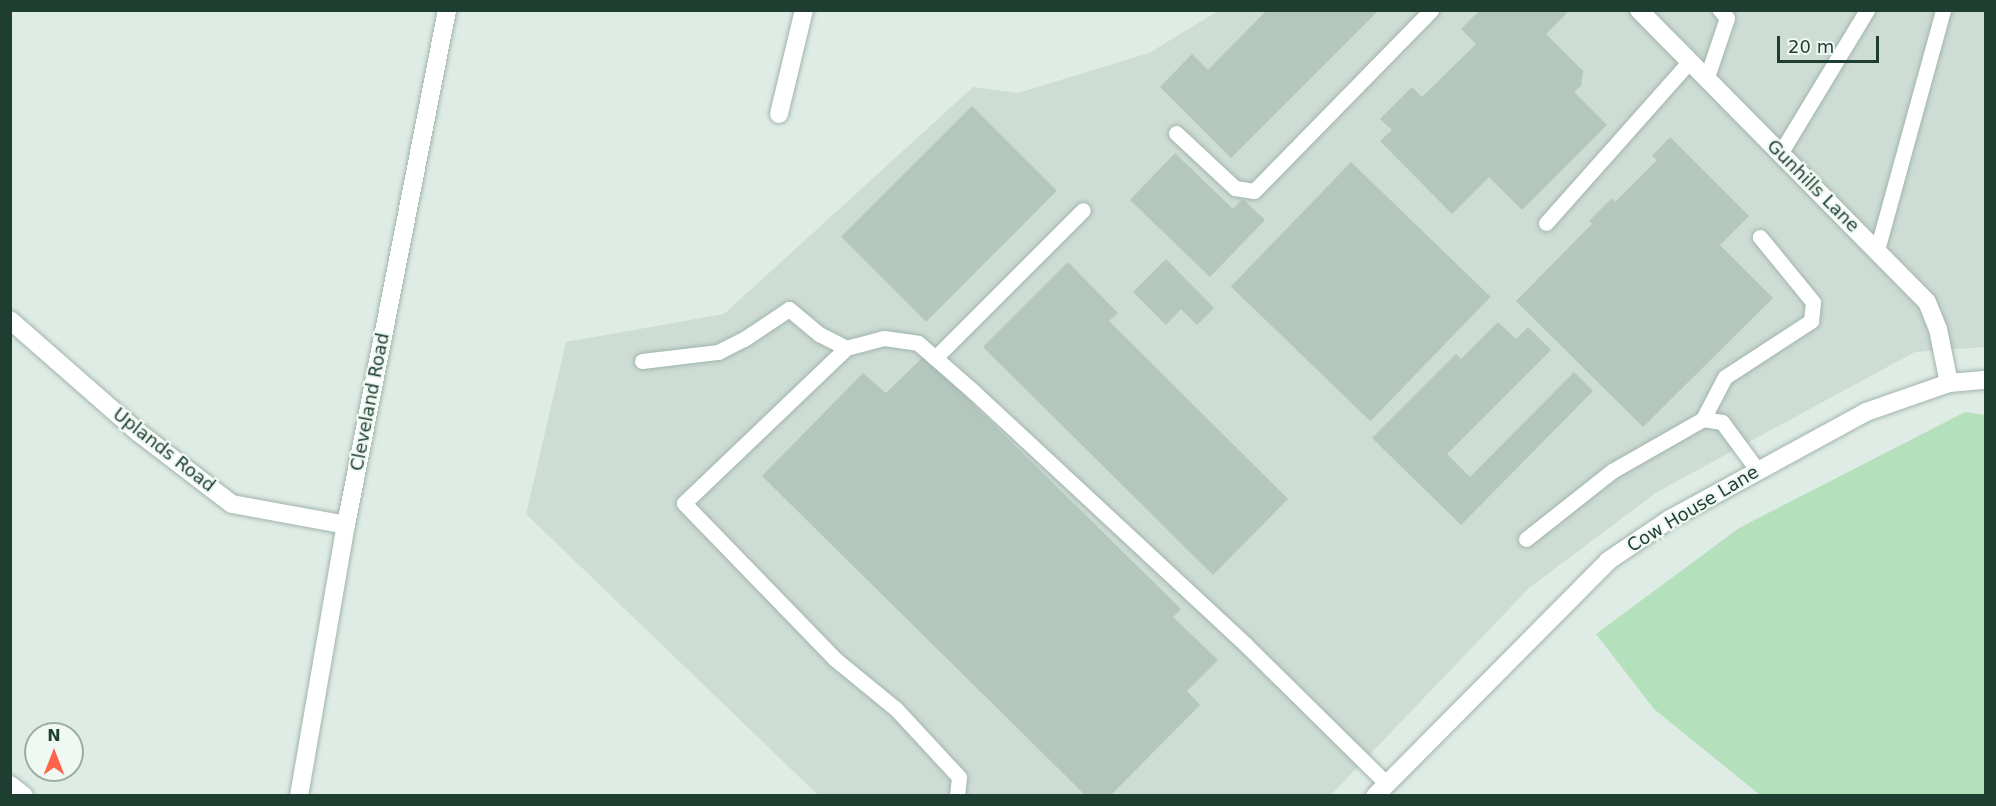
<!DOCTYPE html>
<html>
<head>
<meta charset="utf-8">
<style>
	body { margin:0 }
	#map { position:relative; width:1996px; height:806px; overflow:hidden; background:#dfece5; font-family:"DejaVu Sans",sans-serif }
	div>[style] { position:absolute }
	.built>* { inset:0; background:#cddcd4 }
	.green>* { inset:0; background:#b5e0bc }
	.building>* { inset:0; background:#b4c7be; transform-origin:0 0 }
	.roads { filter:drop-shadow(0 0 2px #a1b4ac) drop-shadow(0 0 2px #a1b4ac) }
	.service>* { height:15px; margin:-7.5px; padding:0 7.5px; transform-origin:7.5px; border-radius:7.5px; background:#fff }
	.minor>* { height:18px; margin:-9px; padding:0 9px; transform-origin:9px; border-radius:9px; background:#fff }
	span { translate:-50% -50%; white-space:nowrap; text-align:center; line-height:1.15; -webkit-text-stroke:4.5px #f0f8f3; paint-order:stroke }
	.street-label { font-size:18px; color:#1e3e32 }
	.frame { position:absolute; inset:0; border:12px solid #1e3e32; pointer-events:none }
	.north { position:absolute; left:24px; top:722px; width:60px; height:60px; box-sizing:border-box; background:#f0f8f3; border:2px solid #9caea6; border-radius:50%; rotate:0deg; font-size:16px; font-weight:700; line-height:24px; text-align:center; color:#1e3e32 }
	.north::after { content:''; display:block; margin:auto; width:21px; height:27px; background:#ff634b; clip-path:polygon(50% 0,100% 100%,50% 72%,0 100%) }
	.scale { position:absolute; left:1777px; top:36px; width:102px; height:27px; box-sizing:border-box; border:3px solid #1e3e32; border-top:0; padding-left:8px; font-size:18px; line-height:21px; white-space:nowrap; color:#1e3e32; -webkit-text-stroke:4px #f0f8f3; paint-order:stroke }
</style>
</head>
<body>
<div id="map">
	<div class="built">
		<i style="clip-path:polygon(1218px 11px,1985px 11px,1985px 347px,1915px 352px,1657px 492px,1529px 588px,1331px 795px,818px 795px,526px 514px,566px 342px,724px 314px,973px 87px,1018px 93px,1149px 53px)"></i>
	</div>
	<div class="green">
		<i style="clip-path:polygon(1965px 412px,1985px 415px,1985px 795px,1760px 795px,1654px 709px,1596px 634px,1739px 528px)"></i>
	</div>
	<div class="building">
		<i style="clip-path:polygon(1267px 10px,1379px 10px,1231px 158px,1160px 87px,1192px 54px,1208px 70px)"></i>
		<i style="clip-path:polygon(1480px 10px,1564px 10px,1567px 13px,1546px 34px,1583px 71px,1581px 86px,1574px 92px,1607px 125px,1522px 210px,1489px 177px,1452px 214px,1380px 141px,1392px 130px,1380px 119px,1412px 87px,1422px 97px,1476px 44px,1461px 29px)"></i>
		<i style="left:972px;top:106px;width:120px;height:185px;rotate:45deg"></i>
		<i style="clip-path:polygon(1670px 137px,1749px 216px,1720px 245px,1773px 298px,1643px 427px,1516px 301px,1592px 224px,1589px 221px,1612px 198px,1615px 202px,1657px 160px,1652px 156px)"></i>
		<i style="clip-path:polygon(1175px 153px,1233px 209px,1243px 199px,1265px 220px,1210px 277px,1130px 200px)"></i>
		<i style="left:1351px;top:162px;width:194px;height:173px;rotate:44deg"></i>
		<i style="clip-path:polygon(1166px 259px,1214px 308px,1197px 325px,1181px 309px,1166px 325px,1133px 292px)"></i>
		<i style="clip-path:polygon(1068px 262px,1118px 313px,1109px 321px,1288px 499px,1213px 575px,983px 347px)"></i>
		<i style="clip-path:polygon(1498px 322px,1516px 339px,1528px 327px,1551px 350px,1447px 454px,1470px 477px,1574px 372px,1593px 391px,1461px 525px,1372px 438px,1456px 354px,1461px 359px)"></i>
		<i style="clip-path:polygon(924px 356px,1181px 609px,1173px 617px,1218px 660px,1187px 691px,1200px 705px,1110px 796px,1086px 796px,762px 476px,863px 373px,886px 393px)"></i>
	</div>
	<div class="roads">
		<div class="service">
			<i style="left:1707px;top:77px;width:62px;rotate:-71.3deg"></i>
			<i style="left:1727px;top:18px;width:11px;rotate:-131deg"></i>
			<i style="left:1176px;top:133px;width:81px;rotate:43deg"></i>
			<i style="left:1235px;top:188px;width:19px;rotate:9deg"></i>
			<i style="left:1254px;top:191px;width:253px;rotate:-45.6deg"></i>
			<i style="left:1781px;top:152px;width:166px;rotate:-58.8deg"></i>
			<i style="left:1546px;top:223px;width:217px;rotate:-48.4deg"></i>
			<i style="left:1877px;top:250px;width:249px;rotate:-74.6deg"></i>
			<i style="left:935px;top:358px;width:209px;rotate:-45deg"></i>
			<i style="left:642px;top:361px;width:77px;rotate:-6.8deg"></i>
			<i style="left:718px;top:352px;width:29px;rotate:-27deg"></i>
			<i style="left:744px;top:339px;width:54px;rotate:-33.7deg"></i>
			<i style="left:789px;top:309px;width:39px;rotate:40deg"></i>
			<i style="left:819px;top:334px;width:30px;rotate:27deg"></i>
			<i style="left:1703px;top:419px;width:47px;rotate:-62.4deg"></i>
			<i style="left:1725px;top:377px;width:103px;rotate:-33.1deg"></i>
			<i style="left:1811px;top:321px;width:19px;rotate:-84deg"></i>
			<i style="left:1813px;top:302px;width:84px;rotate:-129.2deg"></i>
			<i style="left:1526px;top:539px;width:110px;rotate:-38.3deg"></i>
			<i style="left:1612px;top:471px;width:105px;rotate:-29.7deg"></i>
			<i style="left:1703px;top:419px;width:19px;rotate:9deg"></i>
			<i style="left:1722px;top:422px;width:61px;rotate:53.7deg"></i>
			<i style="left:957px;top:796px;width:19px;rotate:-84deg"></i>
			<i style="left:959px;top:777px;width:93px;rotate:-132.8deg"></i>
			<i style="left:896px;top:709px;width:79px;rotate:-140.7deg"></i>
			<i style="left:835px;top:659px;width:217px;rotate:-134.1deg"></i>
			<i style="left:684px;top:503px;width:224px;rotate:-43.7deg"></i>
			<i style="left:846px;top:348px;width:39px;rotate:-15deg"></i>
			<i style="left:884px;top:338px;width:34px;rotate:8deg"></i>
			<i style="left:918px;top:343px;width:74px;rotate:41.2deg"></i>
			<i style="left:974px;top:392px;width:371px;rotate:42.9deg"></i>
			<i style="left:1246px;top:645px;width:198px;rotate:44.6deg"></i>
		</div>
		<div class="minor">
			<i style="left:1639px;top:10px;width:410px;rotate:45.4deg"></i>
			<i style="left:1927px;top:302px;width:29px;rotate:68deg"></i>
			<i style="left:1938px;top:329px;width:55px;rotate:78.5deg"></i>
			<i style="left:779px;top:114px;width:107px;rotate:-76.5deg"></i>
			<i style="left:10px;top:320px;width:170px;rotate:41.2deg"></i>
			<i style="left:138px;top:432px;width:118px;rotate:37.5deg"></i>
			<i style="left:232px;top:504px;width:116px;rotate:10.4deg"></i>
			<i style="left:10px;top:785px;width:18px;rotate:38deg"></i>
			<i style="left:299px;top:796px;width:275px;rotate:-80.2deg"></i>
			<i style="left:346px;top:525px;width:525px;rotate:-78.9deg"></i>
			<i style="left:1375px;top:796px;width:331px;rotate:-45.2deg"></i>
			<i style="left:1608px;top:561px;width:75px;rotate:-34.1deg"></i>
			<i style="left:1670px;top:519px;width:223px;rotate:-28.6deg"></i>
			<i style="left:1866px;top:412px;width:88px;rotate:-19.3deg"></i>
			<i style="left:1949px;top:383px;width:37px;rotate:-5deg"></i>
		</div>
	</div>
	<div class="street-label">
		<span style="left:1813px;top:186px;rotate:45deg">Gunhills Lane</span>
		<span style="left:370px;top:402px;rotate:-79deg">Cleveland Road</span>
		<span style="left:164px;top:450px;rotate:38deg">Uplands Road</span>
		<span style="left:1693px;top:509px;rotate:-31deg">Cow House Lane</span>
	</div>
	<div class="frame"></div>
	<div class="north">N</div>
	<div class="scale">20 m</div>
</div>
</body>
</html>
